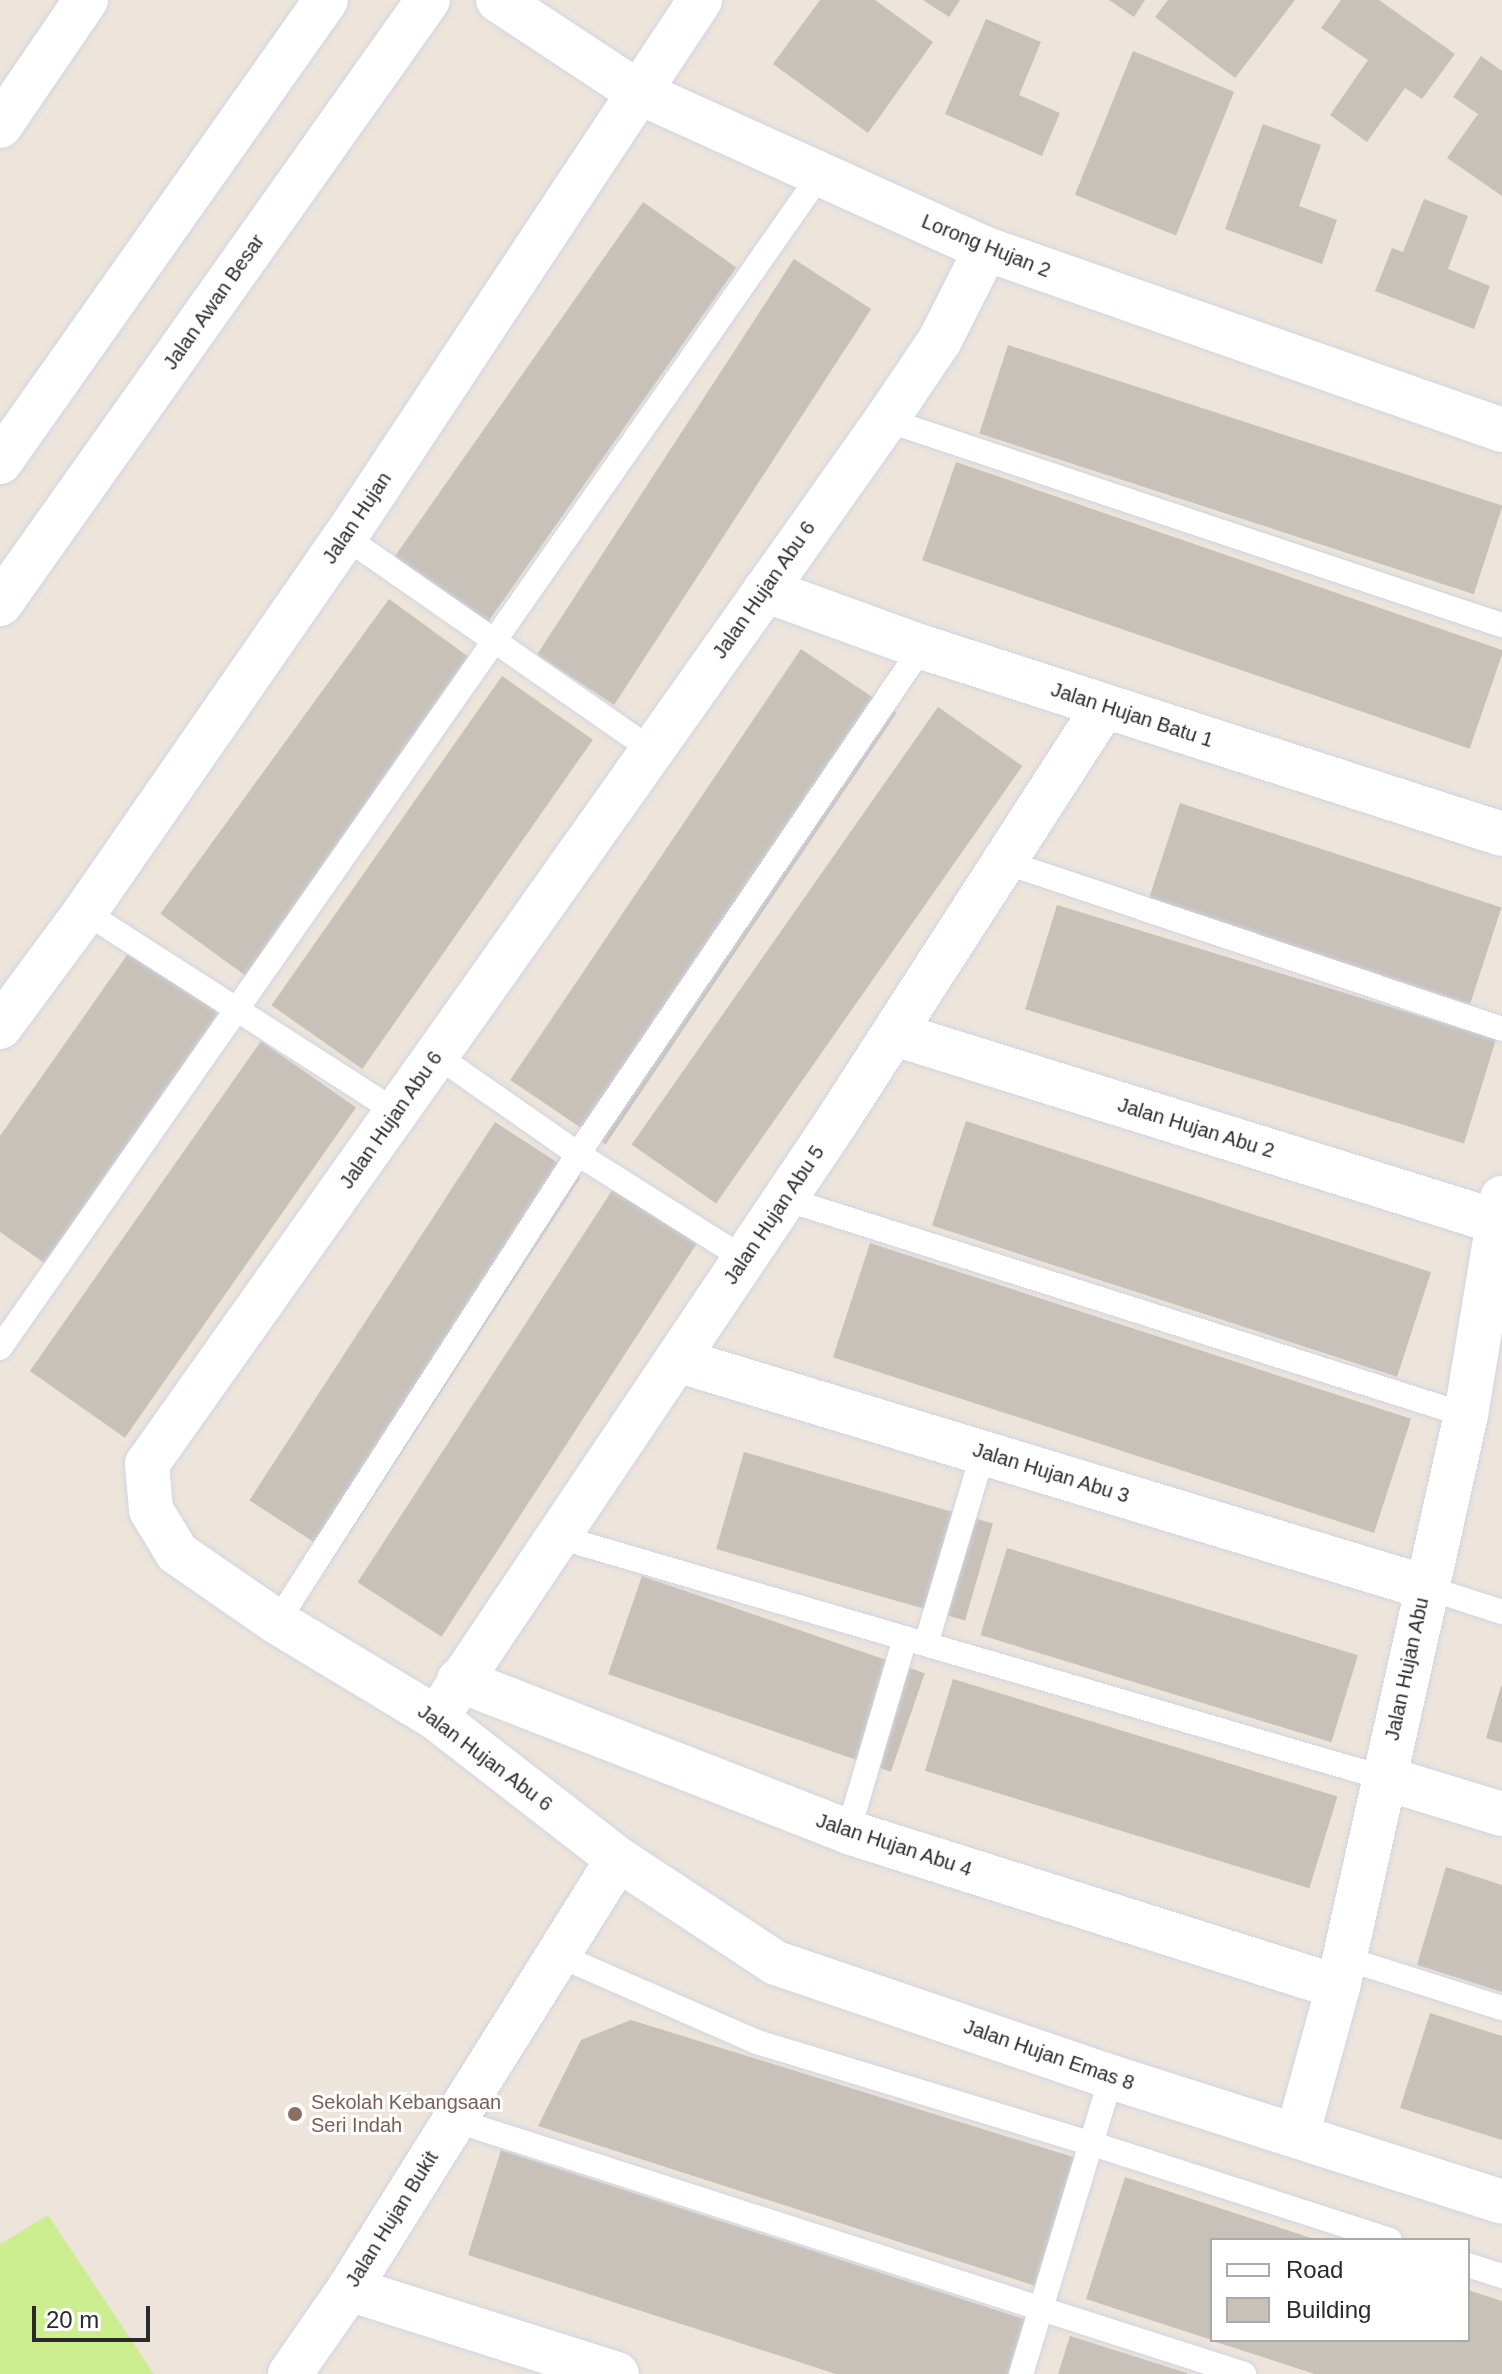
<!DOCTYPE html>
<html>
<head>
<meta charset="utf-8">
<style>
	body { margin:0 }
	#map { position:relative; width:1502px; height:2374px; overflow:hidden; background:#ede4db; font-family:Arial,sans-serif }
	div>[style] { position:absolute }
	.pitch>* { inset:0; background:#cdee8f }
	.building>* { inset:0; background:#c8c1ba; transform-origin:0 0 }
	.roads { filter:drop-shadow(0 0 2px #d0d5e3) drop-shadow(0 0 2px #d0d5e3) }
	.lane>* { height:24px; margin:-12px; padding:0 12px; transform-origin:12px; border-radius:12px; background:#fff }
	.street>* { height:44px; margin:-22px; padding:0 22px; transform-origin:22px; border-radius:22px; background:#fff }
	.secondary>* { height:44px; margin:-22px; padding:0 22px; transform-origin:22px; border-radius:22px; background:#fff }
	.dots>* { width:22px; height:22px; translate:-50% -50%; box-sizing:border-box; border:4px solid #fff; border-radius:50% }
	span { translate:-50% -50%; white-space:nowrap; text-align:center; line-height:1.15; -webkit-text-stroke:6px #fff; paint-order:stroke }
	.street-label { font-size:20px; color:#2a2a2a }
	.education-label { font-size:20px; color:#785e54 }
	.left { translate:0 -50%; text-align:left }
	.legend { position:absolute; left:1210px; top:2238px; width:260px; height:104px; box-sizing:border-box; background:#fff; border:2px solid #aaa; margin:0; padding:10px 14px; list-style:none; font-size:24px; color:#2a2a2a }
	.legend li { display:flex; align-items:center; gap:16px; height:40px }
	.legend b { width:40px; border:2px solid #aaa }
	.scale { position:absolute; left:32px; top:2306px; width:118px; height:36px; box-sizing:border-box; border:4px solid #2a2a2a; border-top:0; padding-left:10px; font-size:24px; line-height:28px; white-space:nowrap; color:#2a2a2a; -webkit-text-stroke:6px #fff; paint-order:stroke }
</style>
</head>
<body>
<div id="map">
	<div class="pitch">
		<i style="clip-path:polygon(48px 2215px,154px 2374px,0 2374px,0 2244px)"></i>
	</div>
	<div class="building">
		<i style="clip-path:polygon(820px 0,875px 0,933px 42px,868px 133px,773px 64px)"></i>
		<i style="clip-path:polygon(923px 0,960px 0,949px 17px)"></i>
		<i style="clip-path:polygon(1109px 0,1145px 0,1134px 17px)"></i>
		<i style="clip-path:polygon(1168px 0,1295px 0,1235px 78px,1155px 17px)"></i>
		<i style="clip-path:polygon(1341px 0,1379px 0,1455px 54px,1422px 99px,1405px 88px,1367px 142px,1330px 115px,1368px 60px,1321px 28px)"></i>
		<i style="clip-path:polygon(986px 19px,1041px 42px,1019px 95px,1060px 113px,1042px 156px,945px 114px)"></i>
		<i style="left:1133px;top:51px;width:109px;height:155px;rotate:22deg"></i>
		<i style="clip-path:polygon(1481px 56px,1502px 71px,1502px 196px,1447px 158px,1478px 114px,1453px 97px)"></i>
		<i style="clip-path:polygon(1263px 124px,1321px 145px,1299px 206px,1337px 220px,1322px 264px,1225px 229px)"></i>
		<i style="clip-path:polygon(1424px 199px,1468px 216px,1448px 269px,1490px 286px,1474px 329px,1375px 291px,1392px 248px,1403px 252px)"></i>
		<i style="left:643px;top:202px;width:114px;height:437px;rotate:35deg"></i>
		<i style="left:794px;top:259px;width:92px;height:472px;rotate:33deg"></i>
		<i style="left:1008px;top:345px;width:520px;height:93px;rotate:18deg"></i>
		<i style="left:956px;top:462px;width:579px;height:104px;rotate:19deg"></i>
		<i style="left:389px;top:599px;width:105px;height:389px;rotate:36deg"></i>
		<i style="left:801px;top:649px;width:115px;height:520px;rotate:34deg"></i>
		<i style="left:502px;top:676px;width:111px;height:402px;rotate:35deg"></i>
		<i style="left:938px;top:707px;width:103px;height:534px;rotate:35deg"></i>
		<i style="left:1180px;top:803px;width:338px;height:102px;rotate:18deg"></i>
		<i style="left:1057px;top:905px;width:459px;height:109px;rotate:17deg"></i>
		<i style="clip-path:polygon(132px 948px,229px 1017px,53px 1269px,0 1232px,0 1136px)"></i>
		<i style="left:261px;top:1041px;width:116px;height:403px;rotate:35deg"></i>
		<i style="left:966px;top:1121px;width:489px;height:110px;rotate:18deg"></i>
		<i style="left:495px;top:1122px;width:102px;height:451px;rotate:33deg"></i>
		<i style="left:613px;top:1189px;width:100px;height:469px;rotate:33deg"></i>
		<i style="left:870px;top:1243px;width:569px;height:120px;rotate:18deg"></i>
		<i style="left:744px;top:1452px;width:259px;height:101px;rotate:16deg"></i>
		<i style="left:1007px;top:1548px;width:367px;height:91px;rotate:17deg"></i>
		<i style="left:642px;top:1576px;width:299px;height:104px;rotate:19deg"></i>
		<i style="left:953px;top:1679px;width:402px;height:96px;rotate:17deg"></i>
		<i style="clip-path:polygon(1501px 1686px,1502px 1686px,1502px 1743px,1486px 1738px)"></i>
		<i style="clip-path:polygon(1446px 1867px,1502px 1885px,1502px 1992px,1417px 1965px)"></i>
		<i style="clip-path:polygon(1430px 2013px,1502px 2036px,1502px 2140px,1400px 2108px)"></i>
		<i style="clip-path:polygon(631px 2020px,1086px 2161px,1045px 2289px,538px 2126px,581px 2040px)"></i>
		<i style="clip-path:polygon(501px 2150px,1030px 2321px,1013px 2374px,836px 2374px,468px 2255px)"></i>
		<i style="clip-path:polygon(1125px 2177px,1314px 2239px,1314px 2240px,1212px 2240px,1212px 2340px,1086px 2299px)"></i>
		<i style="clip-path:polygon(1468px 2290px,1502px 2301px,1502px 2374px,1315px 2374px,1213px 2341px,1468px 2340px)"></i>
		<i style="clip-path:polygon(1070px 2336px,1187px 2373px,1187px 2374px,1058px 2374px)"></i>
	</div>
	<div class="roads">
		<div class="lane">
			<i style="left:886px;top:420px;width:649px;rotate:18.41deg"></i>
			<i style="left:345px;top:537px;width:373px;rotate:34.8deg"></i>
			<i style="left:1005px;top:862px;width:524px;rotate:18.57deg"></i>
			<i style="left:85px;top:912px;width:370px;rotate:32.7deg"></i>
			<i style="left:436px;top:1055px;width:173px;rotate:34.9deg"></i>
			<i style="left:578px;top:1154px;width:197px;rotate:32.2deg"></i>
			<i style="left:785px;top:1199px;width:714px;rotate:17.6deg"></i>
			<i style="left:0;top:1348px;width:1430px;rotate:-55.05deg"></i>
			<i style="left:555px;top:1536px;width:864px;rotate:16.27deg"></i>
			<i style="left:1425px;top:1587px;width:81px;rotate:18deg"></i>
			<i style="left:277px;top:1622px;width:556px;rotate:-57.25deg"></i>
			<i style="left:578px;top:1154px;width:613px;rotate:-55.84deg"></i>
			<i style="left:926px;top:1644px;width:199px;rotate:-73.4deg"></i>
			<i style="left:848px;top:1832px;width:202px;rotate:-73.6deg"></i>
			<i style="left:558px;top:1955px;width:217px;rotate:23.6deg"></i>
			<i style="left:757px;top:2042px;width:348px;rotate:16.9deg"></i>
			<i style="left:1090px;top:2143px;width:315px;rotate:17.9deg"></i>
			<i style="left:1344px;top:1958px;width:166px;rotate:17.6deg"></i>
			<i style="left:454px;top:2120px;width:830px;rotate:17.82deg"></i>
			<i style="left:1468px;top:2265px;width:36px;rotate:18deg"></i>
			<i style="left:1021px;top:2374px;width:310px;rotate:-73.1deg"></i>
		</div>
		<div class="street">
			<i style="left:498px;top:0;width:165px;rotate:33.4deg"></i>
			<i style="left:636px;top:91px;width:384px;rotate:24.3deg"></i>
			<i style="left:986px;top:249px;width:547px;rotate:19.33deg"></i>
			<i style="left:0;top:126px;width:153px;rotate:-55.7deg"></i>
			<i style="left:986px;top:249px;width:102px;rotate:116.8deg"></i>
			<i style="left:940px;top:340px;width:97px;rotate:124deg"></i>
			<i style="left:886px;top:420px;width:1279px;rotate:125.29deg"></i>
			<i style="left:147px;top:1464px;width:46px;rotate:85deg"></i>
			<i style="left:151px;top:1510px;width:50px;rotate:58.8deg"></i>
			<i style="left:177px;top:1553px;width:121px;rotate:34.6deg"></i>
			<i style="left:277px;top:1622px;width:186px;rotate:31.1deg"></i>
			<i style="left:436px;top:1718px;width:230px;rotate:37.8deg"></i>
			<i style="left:618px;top:1859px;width:189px;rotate:33.4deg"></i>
			<i style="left:776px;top:1963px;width:354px;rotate:18.8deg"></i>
			<i style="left:1111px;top:2077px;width:410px;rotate:17.7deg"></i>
			<i style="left:765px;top:590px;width:167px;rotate:20deg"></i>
			<i style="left:922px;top:647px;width:609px;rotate:17.87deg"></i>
			<i style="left:0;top:1027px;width:143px;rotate:-53.5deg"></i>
			<i style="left:85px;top:912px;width:456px;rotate:-55.3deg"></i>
			<i style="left:345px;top:537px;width:644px;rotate:-56.53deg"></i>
			<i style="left:895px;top:1034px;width:632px;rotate:17.32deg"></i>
			<i style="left:677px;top:1360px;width:782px;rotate:16.88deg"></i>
			<i style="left:459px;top:1680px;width:418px;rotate:21.3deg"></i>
			<i style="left:848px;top:1832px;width:514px;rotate:17.55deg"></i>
			<i style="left:436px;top:1718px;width:719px;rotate:-56.11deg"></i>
			<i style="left:837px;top:1121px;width:493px;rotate:-57.2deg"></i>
			<i style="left:1384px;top:1778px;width:123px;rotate:17deg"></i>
			<i style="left:1297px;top:2136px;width:155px;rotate:-74.6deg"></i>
			<i style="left:1338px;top:1987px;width:586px;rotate:-77.39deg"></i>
			<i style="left:1466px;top:1415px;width:220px;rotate:-80.6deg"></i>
			<i style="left:349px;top:2289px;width:281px;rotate:17.6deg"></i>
			<i style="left:290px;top:2374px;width:103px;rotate:-55.2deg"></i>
			<i style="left:349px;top:2289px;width:507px;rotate:-57.97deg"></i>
		</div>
		<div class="secondary">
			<i style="left:0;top:462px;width:565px;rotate:-54.79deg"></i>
			<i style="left:0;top:604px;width:740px;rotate:-54.68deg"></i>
		</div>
	</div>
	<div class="dots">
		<i style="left:295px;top:2114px;background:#8d6e63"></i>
	</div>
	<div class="street-label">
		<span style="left:986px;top:246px;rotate:22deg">Lorong Hujan 2</span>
		<span style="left:214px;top:302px;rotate:-55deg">Jalan Awan Besar</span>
		<span style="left:357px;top:518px;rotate:-56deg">Jalan Hujan</span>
		<span style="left:764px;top:590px;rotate:-55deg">Jalan Hujan Abu 6</span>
		<span style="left:1132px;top:715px;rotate:18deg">Jalan Hujan Batu 1</span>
		<span style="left:391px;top:1120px;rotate:-55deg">Jalan Hujan Abu 6</span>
		<span style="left:1196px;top:1128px;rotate:17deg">Jalan Hujan Abu 2</span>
		<span style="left:774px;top:1215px;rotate:-56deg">Jalan Hujan Abu 5</span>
		<span style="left:1051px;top:1473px;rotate:17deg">Jalan Hujan Abu 3</span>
		<span style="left:1407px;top:1669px;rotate:-78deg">Jalan Hujan Abu</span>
		<span style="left:485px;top:1758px;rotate:37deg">Jalan Hujan Abu 6</span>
		<span style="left:894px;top:1845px;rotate:18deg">Jalan Hujan Abu 4</span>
		<span style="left:1049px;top:2055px;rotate:19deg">Jalan Hujan Emas 8</span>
		<span style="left:392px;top:2219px;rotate:-58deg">Jalan Hujan Bukit</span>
	</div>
	<div class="education-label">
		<span class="left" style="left:311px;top:2114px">Sekolah Kebangsaan<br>Seri Indah</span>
	</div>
	<ul class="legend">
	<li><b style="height:10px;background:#fff"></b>Road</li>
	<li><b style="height:22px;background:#c8c1ba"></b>Building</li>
	</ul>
	<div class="scale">20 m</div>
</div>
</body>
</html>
